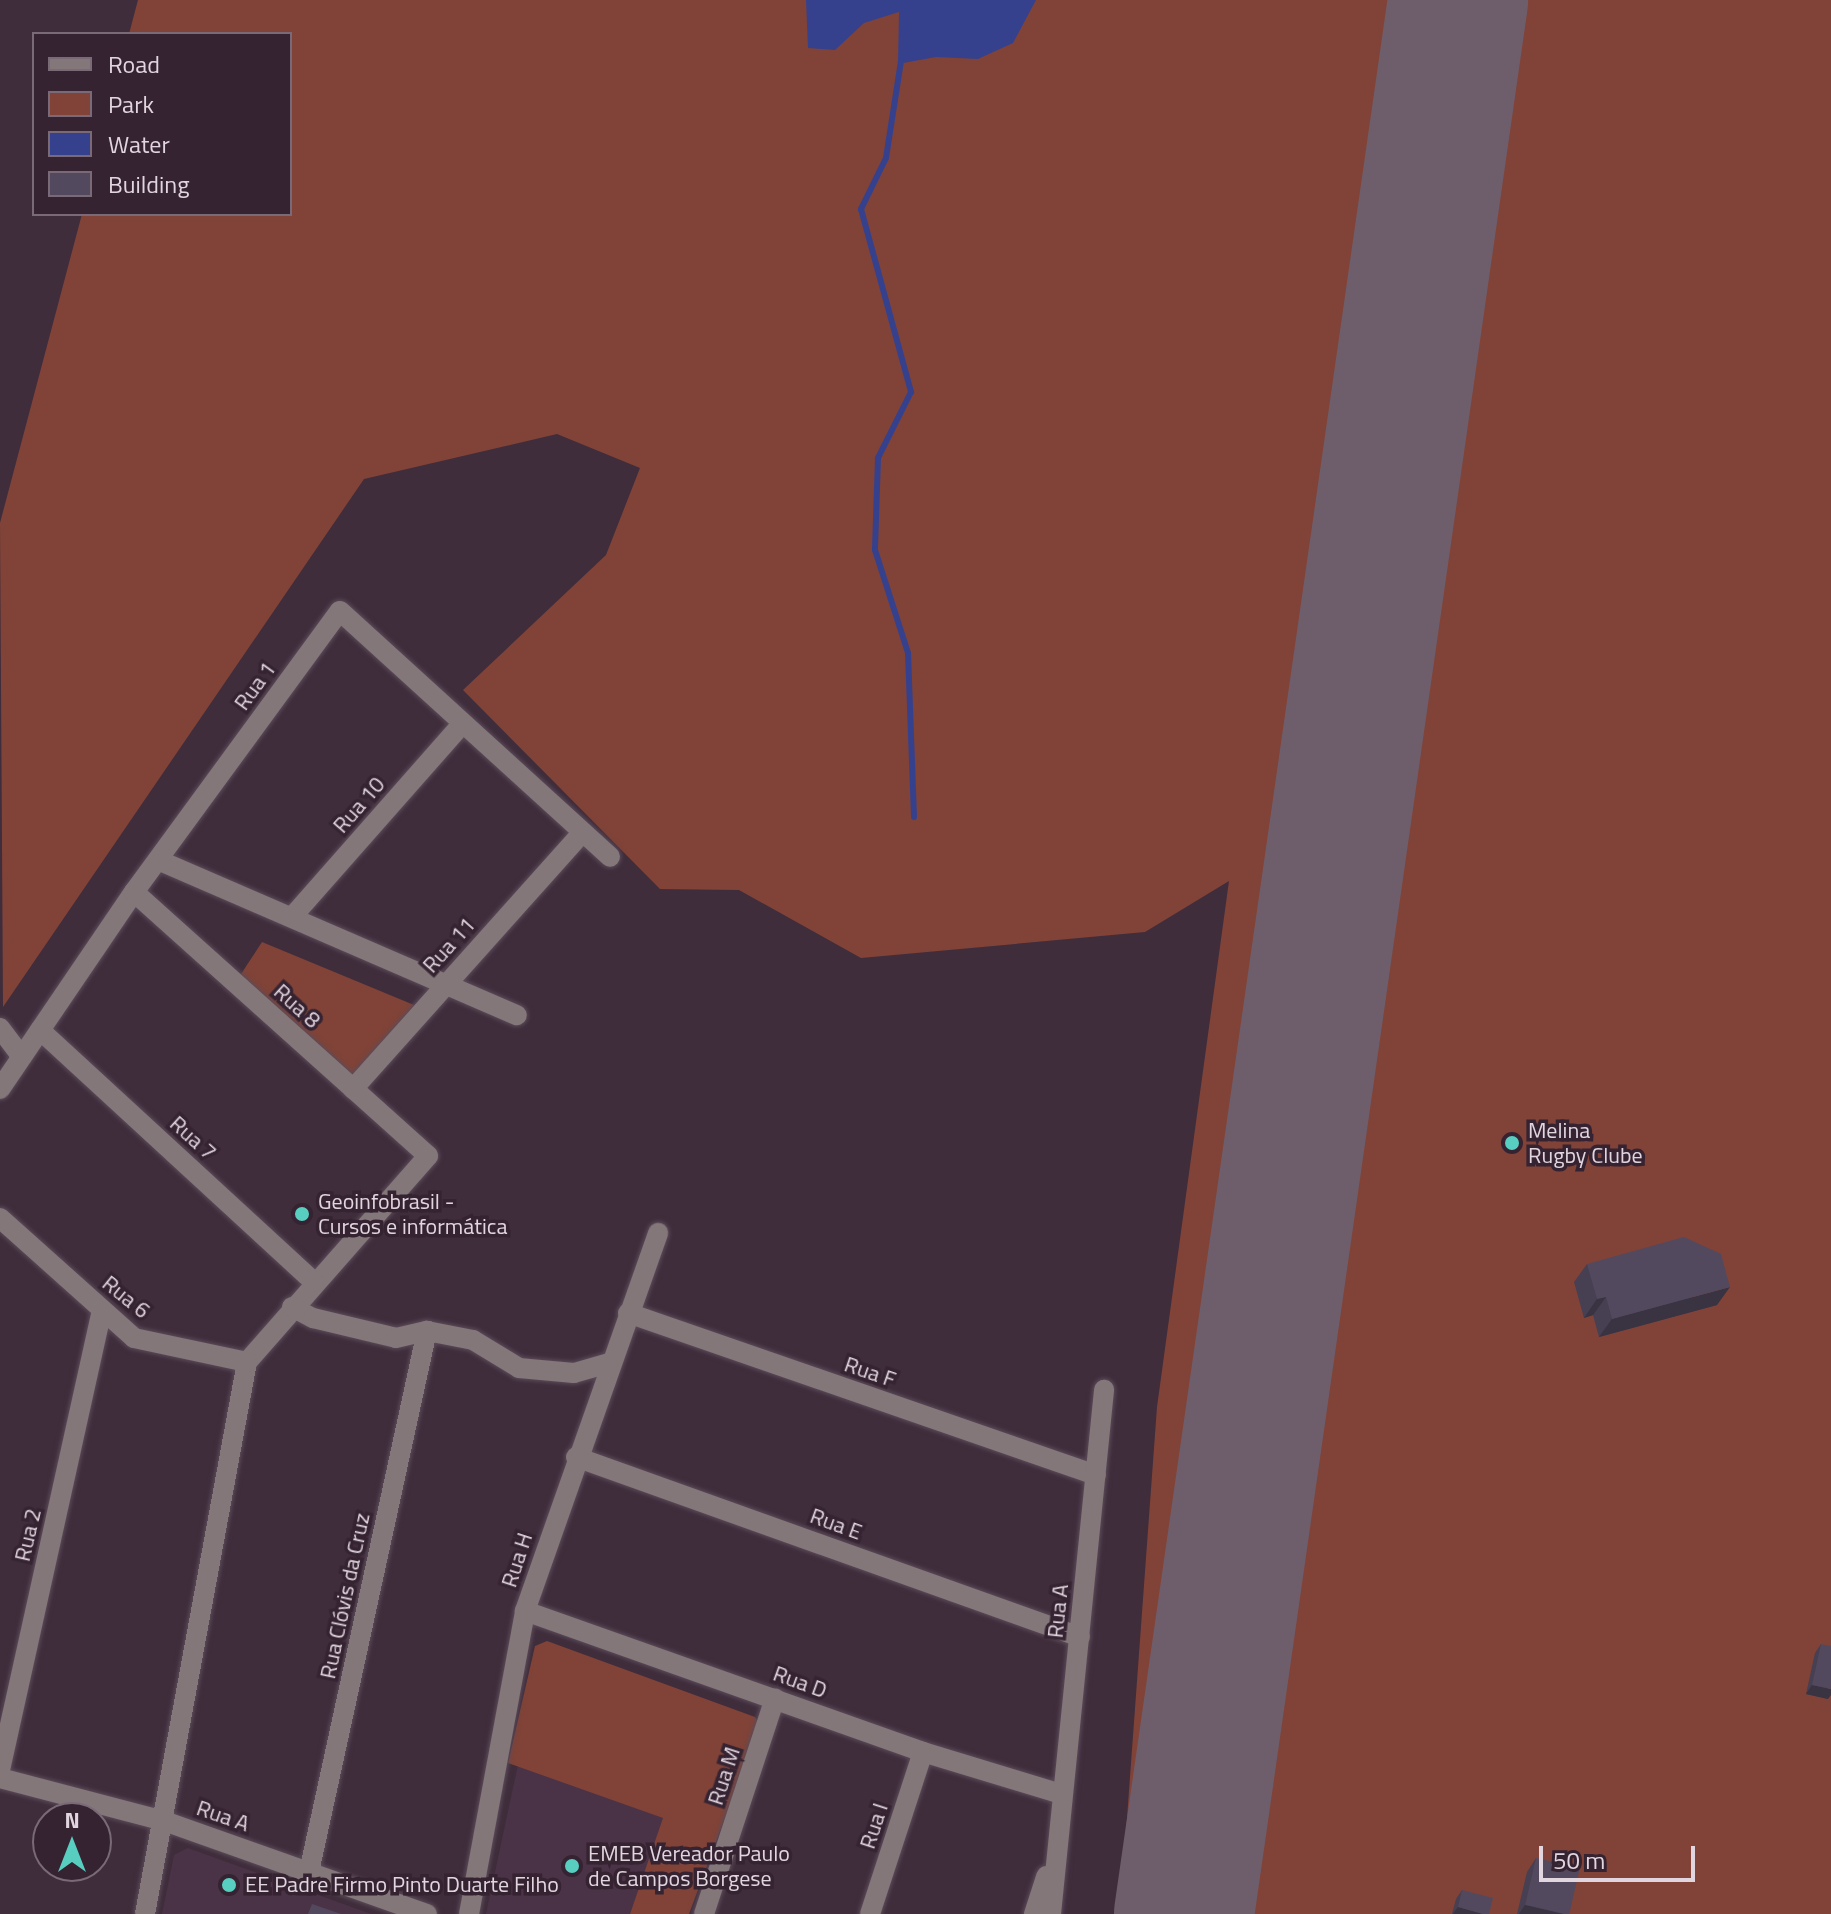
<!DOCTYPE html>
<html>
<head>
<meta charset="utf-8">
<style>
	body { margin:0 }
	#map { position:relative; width:1831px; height:1914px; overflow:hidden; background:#3f2d3c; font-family:"Titillium Web",sans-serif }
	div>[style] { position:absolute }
	.built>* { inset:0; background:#4b3347 }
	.green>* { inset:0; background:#814337 }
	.water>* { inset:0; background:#36418d }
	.stream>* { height:6px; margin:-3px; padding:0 3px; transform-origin:3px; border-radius:3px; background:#36418d }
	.runway>* { height:140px; margin:-70px; padding:0 70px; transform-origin:70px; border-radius:70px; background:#6e5e6c }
	.roads { filter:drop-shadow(0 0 2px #5c4b59) drop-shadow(0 0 2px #5c4b59) }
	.minor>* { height:20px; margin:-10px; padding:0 10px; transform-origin:10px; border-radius:10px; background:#837779 }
	.wall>* { inset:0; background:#473f52 }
	.shaded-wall>* { inset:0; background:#393342 }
	.building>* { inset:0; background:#52495f; transform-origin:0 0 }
	.dots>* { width:22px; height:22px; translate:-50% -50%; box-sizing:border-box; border:4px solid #352332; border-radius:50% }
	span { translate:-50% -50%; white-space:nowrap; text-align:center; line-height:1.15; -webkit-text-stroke:7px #352332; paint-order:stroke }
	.street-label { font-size:22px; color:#e1d5df }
	.poi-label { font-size:22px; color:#e1d5df }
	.left { translate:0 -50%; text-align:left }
	.legend { position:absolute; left:32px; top:32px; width:260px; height:184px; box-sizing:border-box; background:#352332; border:2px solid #7a6a77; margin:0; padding:10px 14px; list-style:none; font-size:24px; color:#e1d5df }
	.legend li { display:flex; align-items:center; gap:16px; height:40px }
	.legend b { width:40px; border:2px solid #7a6a77 }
	.north { position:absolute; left:32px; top:1802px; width:80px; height:80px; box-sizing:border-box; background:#352332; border:2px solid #7a6a77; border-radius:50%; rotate:0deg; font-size:22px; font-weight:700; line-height:32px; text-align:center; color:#e1d5df }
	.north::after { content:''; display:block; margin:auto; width:28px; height:36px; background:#58cec0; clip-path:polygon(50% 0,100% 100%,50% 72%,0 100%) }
	.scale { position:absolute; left:1539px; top:1846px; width:156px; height:36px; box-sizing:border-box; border:4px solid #e1d5df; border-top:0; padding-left:10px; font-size:24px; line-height:28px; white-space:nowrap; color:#e1d5df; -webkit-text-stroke:6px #352332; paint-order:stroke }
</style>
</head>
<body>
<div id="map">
	<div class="built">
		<i style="clip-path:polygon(518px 1765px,664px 1818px,630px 1914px,486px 1914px)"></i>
		<i style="clip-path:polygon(188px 1848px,371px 1914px,162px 1914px,174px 1855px)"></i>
	</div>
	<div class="green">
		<i style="clip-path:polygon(138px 0,1831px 0,1831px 1914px,1120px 1914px,1157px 1407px,1229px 881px,1145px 932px,861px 958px,739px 890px,660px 889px,463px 690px,606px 555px,640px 468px,557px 434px,364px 479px,3px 1007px,0 523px,82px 214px,290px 214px,290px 34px,129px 34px)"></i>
		<i style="clip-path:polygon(262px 942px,414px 1005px,352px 1077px,239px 977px)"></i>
		<i style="clip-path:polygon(547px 1641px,755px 1717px,760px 1724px,689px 1914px,630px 1914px,663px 1818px,508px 1763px,535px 1646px)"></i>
	</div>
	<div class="water">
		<i style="clip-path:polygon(806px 0,1036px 0,1013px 43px,978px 59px,936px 57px,898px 64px,899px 12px,864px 23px,835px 50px,808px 48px)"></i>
	</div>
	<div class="stream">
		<i style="left:901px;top:61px;width:98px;rotate:98.8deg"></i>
		<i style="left:886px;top:158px;width:57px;rotate:116.1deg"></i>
		<i style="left:861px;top:209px;width:190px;rotate:74.7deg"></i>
		<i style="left:911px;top:392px;width:74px;rotate:116.6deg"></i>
		<i style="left:878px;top:458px;width:92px;rotate:91.9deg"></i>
		<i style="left:875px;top:550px;width:108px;rotate:72.2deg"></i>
		<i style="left:908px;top:653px;width:164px;rotate:87.9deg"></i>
	</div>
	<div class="runway">
		<i style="left:1184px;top:1914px;width:1934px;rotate:-81.85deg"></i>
	</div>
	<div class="roads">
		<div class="minor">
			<i style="left:158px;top:860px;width:391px;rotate:23.4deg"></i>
			<i style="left:134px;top:892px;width:395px;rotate:41.9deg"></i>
			<i style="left:428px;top:1156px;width:274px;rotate:131.3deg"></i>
			<i style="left:247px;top:1362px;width:561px;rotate:100.47deg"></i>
			<i style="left:292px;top:917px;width:257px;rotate:-48.6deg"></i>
			<i style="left:0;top:1028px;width:36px;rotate:53deg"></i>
			<i style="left:40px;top:1030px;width:372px;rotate:42.6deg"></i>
			<i style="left:0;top:1089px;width:238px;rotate:-55.8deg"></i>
			<i style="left:134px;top:892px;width:348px;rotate:-53.8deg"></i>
			<i style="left:340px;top:611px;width:365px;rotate:42.3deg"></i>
			<i style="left:353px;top:1089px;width:343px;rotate:-48.2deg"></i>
			<i style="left:0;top:1218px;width:180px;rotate:41.8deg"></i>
			<i style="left:134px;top:1338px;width:116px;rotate:12deg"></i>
			<i style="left:292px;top:1307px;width:24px;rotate:28deg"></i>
			<i style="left:313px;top:1318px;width:85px;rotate:13.5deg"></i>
			<i style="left:396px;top:1338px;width:32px;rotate:-13deg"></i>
			<i style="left:427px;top:1331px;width:47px;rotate:11.1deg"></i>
			<i style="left:473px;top:1340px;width:54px;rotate:31.3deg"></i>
			<i style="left:519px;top:1368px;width:55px;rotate:5.2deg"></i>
			<i style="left:574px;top:1373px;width:36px;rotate:-16deg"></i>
			<i style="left:628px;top:1313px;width:495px;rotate:19.1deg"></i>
			<i style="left:576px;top:1457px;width:535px;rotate:19.65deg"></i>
			<i style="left:525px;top:1611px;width:422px;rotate:19.5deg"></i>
			<i style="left:923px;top:1752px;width:144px;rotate:16.9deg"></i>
			<i style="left:0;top:1770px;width:471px;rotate:-77.5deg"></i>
			<i style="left:0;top:1778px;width:170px;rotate:14.7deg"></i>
			<i style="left:164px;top:1821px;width:279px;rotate:19.5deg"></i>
			<i style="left:309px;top:1872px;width:554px;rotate:-77.7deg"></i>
			<i style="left:469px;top:1914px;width:308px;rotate:-79.5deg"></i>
			<i style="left:525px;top:1611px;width:401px;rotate:-70.6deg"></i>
			<i style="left:704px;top:1914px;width:227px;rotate:-71.8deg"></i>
			<i style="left:870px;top:1914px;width:170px;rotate:-71.9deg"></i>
			<i style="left:1034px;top:1914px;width:40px;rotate:-72deg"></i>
			<i style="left:1051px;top:1914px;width:527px;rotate:-84.22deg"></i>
		</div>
	</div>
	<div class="wall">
		<i style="clip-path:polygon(1587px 1264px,1717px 1305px,1599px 1337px,1593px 1315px,1584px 1318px,1574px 1282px)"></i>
		<i style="clip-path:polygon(1821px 1644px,1828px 1699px,1806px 1694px,1815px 1653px)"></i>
		<i style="clip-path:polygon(1536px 1858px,1564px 1914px,1517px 1914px,1527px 1872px)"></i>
		<i style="clip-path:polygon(1462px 1890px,1489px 1914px,1452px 1914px,1456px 1899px)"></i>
	</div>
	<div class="shaded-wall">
		<i style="clip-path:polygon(1730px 1287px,1717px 1305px,1599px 1337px,1612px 1319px)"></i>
		<i style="clip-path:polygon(1606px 1297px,1593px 1315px,1584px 1318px,1597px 1299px)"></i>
		<i style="clip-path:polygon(1812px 1685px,1831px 1689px,1831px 1695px,1828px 1699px,1806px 1694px)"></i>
		<i style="clip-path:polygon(1525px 1905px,1563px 1914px,1519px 1914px)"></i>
		<i style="clip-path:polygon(1458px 1907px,1483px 1914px,1453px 1914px)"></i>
	</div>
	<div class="building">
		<i style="clip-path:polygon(1684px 1237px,1721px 1254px,1730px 1287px,1612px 1319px,1606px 1297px,1597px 1299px,1587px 1264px)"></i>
		<i style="clip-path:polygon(1821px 1644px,1831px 1646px,1831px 1689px,1812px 1685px)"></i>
		<i style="left:1536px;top:1858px;width:45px;height:48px;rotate:13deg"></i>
		<i style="clip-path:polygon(1462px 1890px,1493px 1898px,1489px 1914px,1483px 1914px,1458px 1907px)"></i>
		<i style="clip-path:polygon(312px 1904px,341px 1914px,308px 1914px)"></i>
	</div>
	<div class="dots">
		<i style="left:1512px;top:1143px;background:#58cec0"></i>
		<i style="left:302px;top:1214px;background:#58cec0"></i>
		<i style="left:572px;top:1866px;background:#58cec0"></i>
		<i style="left:229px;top:1885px;background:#58cec0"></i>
	</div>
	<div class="street-label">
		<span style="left:255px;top:686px;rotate:-54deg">Rua 1</span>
		<span style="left:359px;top:805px;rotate:-49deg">Rua 10</span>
		<span style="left:449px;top:945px;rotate:-48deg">Rua 11</span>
		<span style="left:297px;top:1006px;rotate:42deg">Rua 8</span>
		<span style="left:193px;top:1138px;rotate:42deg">Rua 7</span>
		<span style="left:126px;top:1297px;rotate:39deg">Rua 6</span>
		<span style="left:870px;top:1372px;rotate:19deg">Rua F</span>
		<span style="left:836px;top:1524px;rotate:20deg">Rua E</span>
		<span style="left:28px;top:1535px;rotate:-77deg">Rua 2</span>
		<span style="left:517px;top:1560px;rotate:-72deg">Rua H</span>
		<span style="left:345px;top:1596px;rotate:-78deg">Rua Clóvis da Cruz</span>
		<span style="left:1058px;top:1611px;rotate:-84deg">Rua A</span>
		<span style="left:800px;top:1682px;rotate:20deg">Rua D</span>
		<span style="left:724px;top:1776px;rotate:-72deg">Rua M</span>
		<span style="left:223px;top:1816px;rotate:19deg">Rua A</span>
		<span style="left:874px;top:1826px;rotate:-72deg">Rua I</span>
	</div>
	<div class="poi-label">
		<span class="left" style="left:1528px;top:1143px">Melina<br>Rugby Clube</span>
		<span class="left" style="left:318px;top:1214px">Geoinfobrasil -<br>Cursos e informática</span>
		<span class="left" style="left:588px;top:1866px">EMEB Vereador Paulo<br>de Campos Borgese</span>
		<span class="left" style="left:245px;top:1885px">EE Padre Firmo Pinto Duarte Filho</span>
	</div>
	<ul class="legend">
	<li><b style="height:10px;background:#837779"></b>Road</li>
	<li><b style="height:22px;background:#814337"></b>Park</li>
	<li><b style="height:22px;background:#36418d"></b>Water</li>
	<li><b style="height:22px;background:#52495f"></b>Building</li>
	</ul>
	<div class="north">N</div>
	<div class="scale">50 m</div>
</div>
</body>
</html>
